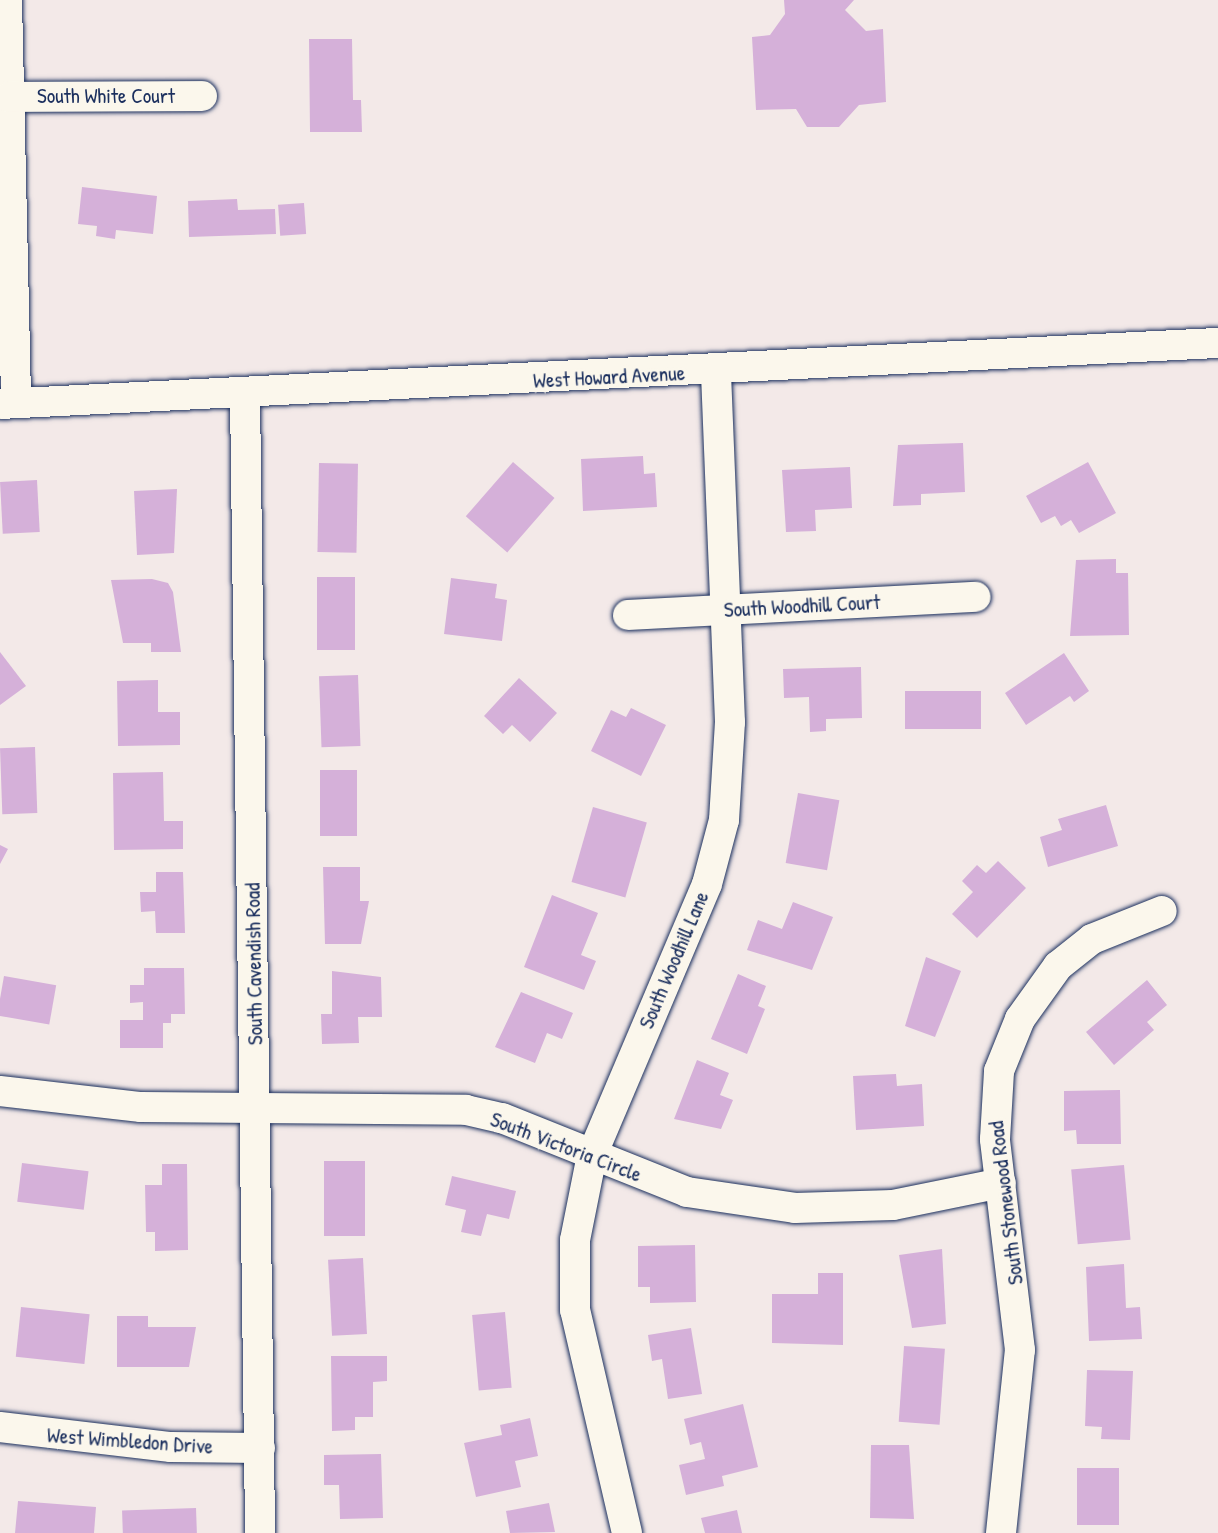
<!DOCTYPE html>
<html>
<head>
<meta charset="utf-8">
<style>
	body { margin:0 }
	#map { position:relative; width:1218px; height:1533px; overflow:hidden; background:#f3e9e8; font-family:"Patrick Hand",sans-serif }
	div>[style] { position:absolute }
	.building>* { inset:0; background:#d5b0d9; transform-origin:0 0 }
	.roads { filter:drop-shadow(0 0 2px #1b2f5e) drop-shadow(0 0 2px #1b2f5e) }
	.minor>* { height:30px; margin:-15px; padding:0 15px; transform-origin:15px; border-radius:15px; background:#fbf7ec }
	span { translate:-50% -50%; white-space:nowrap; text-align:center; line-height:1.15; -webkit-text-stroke:6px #fbf7ec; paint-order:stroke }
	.street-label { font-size:21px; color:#1b2f5e }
</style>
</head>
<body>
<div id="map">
	<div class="building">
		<i style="clip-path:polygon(784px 0,854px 0,845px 10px,866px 31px,883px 29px,886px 102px,859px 105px,839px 127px,807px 127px,796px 109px,756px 110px,752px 37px,770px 35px,785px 14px)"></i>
		<i style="clip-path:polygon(309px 39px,352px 39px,353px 100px,361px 100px,362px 132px,310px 132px)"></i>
		<i style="clip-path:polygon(82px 187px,157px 196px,153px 234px,116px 230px,115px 239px,96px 236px,97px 226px,78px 224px)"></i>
		<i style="clip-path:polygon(237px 199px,238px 210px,275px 209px,276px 234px,189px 237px,188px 201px)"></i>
		<i style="left:304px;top:203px;width:31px;height:26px;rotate:86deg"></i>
		<i style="clip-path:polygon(963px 443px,965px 492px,921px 494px,921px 505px,893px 506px,898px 445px)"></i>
		<i style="clip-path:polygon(643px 456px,644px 474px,655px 473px,657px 507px,583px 511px,581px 459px)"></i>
		<i style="left:513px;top:462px;width:55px;height:72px;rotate:41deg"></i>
		<i style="clip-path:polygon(1088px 462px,1116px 513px,1079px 533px,1071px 520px,1061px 526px,1055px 516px,1041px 523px,1026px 496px)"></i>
		<i style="left:319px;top:463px;width:39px;height:89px;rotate:1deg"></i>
		<i style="clip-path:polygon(850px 467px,852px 508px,815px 510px,816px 531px,786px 532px,782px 470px)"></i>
		<i style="left:37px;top:480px;width:52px;height:37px;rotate:87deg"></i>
		<i style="clip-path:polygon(177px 489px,174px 553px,137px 555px,134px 491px)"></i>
		<i style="clip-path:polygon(1116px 559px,1116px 573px,1128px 573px,1129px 635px,1070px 636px,1076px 560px)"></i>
		<i style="left:317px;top:577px;width:38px;height:73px"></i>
		<i style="clip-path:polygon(451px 578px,497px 584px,495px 598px,507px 600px,502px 641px,444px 634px)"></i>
		<i style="clip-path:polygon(152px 579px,168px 583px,173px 592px,181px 652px,151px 652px,151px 643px,123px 643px,111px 580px)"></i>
		<i style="clip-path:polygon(0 652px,26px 686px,0 705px)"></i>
		<i style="clip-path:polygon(1064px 653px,1089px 691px,1074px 702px,1070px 696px,1026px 725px,1005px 693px)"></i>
		<i style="clip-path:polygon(861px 667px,862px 718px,826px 719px,826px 731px,810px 732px,809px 697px,784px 698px,783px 669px)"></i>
		<i style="left:358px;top:675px;width:71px;height:39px;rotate:88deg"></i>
		<i style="clip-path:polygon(519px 678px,557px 713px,530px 742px,512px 725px,503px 734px,484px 716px)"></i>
		<i style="clip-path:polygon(158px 680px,158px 712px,180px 712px,180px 745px,118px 746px,117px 681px)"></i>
		<i style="left:905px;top:691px;width:76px;height:38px"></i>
		<i style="clip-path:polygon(631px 708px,666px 725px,641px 776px,591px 751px,611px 710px,626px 717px)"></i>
		<i style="left:35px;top:747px;width:66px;height:35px;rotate:88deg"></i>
		<i style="left:320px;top:770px;width:37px;height:66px"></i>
		<i style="clip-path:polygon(163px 772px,164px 821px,183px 821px,183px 849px,114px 850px,113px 773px)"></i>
		<i style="left:798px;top:793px;width:42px;height:71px;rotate:10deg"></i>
		<i style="clip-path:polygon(1106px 805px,1118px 846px,1048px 867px,1040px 837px,1062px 830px,1058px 819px)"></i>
		<i style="left:593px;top:807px;width:56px;height:78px;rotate:16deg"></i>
		<i style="clip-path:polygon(0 845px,8px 849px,0 864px)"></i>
		<i style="clip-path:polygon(998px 861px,1026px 888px,977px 938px,952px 914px,973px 892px,962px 881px,977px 865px,986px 873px)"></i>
		<i style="clip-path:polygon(323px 867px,360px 867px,360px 901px,369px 901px,361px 944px,325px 944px)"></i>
		<i style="clip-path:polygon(156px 872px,183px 872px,185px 933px,156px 933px,155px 911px,141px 912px,140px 892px,156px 892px)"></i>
		<i style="clip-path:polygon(552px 895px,598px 913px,581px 955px,596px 961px,584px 990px,524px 967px)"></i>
		<i style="clip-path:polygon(793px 902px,833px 917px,812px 970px,747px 950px,758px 920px,782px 929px)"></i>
		<i style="clip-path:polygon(926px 957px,961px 971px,935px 1037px,905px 1026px)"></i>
		<i style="clip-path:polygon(144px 968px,184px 968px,185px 1014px,171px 1014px,171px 1023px,163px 1023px,163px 1048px,120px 1048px,120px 1020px,143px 1020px,143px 1002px,130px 1003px,130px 985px,144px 985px)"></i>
		<i style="clip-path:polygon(332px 971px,381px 977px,382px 1017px,358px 1017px,359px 1043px,322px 1044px,321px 1014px,332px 1014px)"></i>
		<i style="clip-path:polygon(738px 974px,766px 986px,758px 1006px,765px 1009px,747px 1054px,711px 1039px)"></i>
		<i style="left:4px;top:976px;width:53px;height:40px;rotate:10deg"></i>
		<i style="clip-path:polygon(1147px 980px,1167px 1005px,1147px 1022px,1154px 1030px,1114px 1065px,1086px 1032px)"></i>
		<i style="clip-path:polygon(521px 992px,573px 1013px,562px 1039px,547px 1033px,535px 1063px,495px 1047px)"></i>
		<i style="clip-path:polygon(697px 1060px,729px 1073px,720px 1095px,733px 1100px,721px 1129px,674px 1119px)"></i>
		<i style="clip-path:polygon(896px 1074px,897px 1086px,922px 1084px,924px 1126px,856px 1130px,853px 1076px)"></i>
		<i style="clip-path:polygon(1120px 1090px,1121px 1144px,1077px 1144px,1076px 1130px,1064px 1131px,1064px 1091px)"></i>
		<i style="left:324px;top:1161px;width:41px;height:75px"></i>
		<i style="left:22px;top:1163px;width:67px;height:39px;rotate:7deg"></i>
		<i style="clip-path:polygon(162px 1164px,187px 1164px,188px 1250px,155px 1251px,155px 1232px,146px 1232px,145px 1185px,162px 1185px)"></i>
		<i style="left:1124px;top:1165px;width:75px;height:53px;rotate:85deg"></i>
		<i style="clip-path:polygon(452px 1176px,516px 1191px,509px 1219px,487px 1214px,481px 1236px,461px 1232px,466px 1210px,445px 1205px)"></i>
		<i style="clip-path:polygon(695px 1245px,696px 1302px,650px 1303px,650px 1287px,638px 1287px,638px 1246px)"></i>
		<i style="clip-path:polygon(942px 1249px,946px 1324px,912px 1328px,899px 1255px)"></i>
		<i style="left:363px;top:1258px;width:76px;height:35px;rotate:87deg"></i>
		<i style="clip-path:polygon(1124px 1264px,1126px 1308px,1140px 1307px,1142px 1339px,1089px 1341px,1086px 1267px)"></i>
		<i style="clip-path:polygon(818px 1273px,843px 1273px,843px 1345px,772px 1343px,772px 1294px,818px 1294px)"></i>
		<i style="left:21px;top:1307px;width:69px;height:50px;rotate:6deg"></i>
		<i style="left:505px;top:1312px;width:76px;height:33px;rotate:85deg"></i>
		<i style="clip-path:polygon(117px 1316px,148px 1316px,148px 1327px,196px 1327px,189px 1367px,117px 1367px)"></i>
		<i style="clip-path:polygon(691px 1328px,702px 1394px,668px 1399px,662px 1359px,652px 1361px,648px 1335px)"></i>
		<i style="left:904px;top:1346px;width:41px;height:76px;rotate:4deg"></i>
		<i style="clip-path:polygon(331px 1356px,387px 1356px,387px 1381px,373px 1382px,373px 1417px,355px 1417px,355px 1430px,332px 1431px)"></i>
		<i style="clip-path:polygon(1087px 1370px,1133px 1371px,1130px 1440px,1101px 1439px,1102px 1427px,1085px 1426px)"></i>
		<i style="clip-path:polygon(743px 1404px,758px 1467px,722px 1476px,724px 1486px,686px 1495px,679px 1465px,705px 1459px,701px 1442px,690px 1445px,684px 1419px)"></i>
		<i style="clip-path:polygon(530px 1418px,538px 1456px,515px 1461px,521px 1487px,476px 1497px,464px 1443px,502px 1435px,500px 1425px)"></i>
		<i style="clip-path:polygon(871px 1445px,909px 1445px,914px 1519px,870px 1518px)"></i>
		<i style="clip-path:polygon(381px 1454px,383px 1518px,340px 1519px,339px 1485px,324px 1485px,324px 1455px)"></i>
		<i style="left:1119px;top:1468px;width:57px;height:42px;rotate:90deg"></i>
		<i style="clip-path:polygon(18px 1501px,96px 1507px,94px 1533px,15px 1533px)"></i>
		<i style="clip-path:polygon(549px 1503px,555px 1532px,510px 1533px,506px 1511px)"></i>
		<i style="left:196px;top:1508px;width:25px;height:74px;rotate:88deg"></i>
		<i style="clip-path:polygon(737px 1510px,742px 1533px,705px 1533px,701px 1518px)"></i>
	</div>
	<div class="roads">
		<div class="minor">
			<i style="left:7px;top:0;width:403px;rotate:88.7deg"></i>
			<i style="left:9px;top:97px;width:193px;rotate:-0.3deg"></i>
			<i style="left:245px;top:395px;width:1138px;rotate:89.24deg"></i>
			<i style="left:0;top:404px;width:1220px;rotate:-2.87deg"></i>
			<i style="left:628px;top:615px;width:348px;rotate:-3deg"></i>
			<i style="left:0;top:1091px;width:142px;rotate:6.5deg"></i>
			<i style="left:141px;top:1107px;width:325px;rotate:0.5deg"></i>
			<i style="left:466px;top:1110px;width:37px;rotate:13deg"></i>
			<i style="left:502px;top:1118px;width:199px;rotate:21.8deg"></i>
			<i style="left:687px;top:1192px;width:109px;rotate:8.4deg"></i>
			<i style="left:795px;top:1208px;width:98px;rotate:-1.8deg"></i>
			<i style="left:893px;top:1205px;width:110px;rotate:-11.5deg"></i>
			<i style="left:0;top:1427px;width:172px;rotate:6.7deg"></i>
			<i style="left:171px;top:1447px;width:89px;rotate:0.6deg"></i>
			<i style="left:627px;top:1533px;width:229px;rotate:-103.1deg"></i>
			<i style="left:575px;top:1310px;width:70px;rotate:-90deg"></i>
			<i style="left:575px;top:1240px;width:87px;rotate:-78.7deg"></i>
			<i style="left:592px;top:1155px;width:294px;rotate:-67deg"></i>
			<i style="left:707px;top:884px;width:66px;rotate:-75.1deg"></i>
			<i style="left:724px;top:820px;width:98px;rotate:-86.5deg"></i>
			<i style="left:730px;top:722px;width:350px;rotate:-92.3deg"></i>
			<i style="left:1001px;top:1533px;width:184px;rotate:-84.1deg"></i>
			<i style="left:1020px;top:1350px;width:212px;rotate:-96.8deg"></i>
			<i style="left:995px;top:1139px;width:68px;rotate:-86.6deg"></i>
			<i style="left:999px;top:1071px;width:56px;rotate:-68deg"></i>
			<i style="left:1020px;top:1019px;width:65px;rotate:-54.4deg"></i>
			<i style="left:1058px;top:966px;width:43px;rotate:-38.5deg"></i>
			<i style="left:1092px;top:939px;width:75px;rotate:-21.8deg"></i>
		</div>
	</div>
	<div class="street-label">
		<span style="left:106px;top:96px">South White Court</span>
		<span style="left:609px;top:377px;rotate:-3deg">West Howard Avenue</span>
		<span style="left:802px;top:606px;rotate:-3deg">South Woodhill Court</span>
		<span style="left:674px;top:960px;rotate:-67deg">South Woodhill Lane</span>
		<span style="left:254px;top:964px;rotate:-91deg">South Cavendish Road</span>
		<span style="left:566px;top:1147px;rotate:21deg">South Victoria Circle</span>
		<span style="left:1006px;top:1203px;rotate:-97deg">South Stonewood Road</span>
		<span style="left:130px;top:1441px;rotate:4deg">West Wimbledon Drive</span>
	</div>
</div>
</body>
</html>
